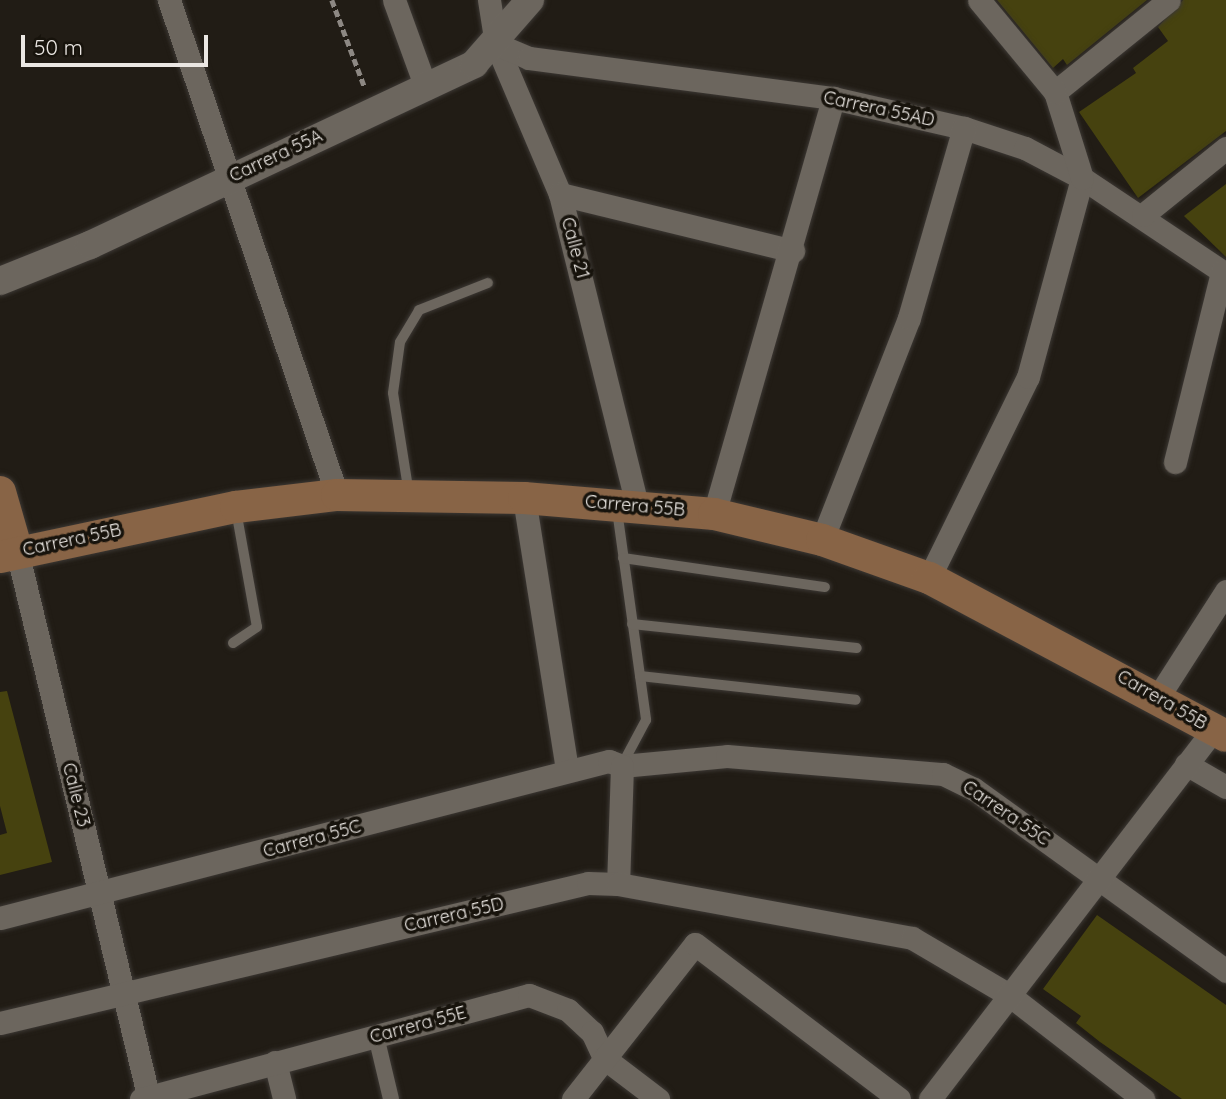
<!DOCTYPE html>
<html>
<head>
<meta charset="utf-8">
<style>
	body { margin:0 }
	#map { position:relative; width:1226px; height:1099px; overflow:hidden; background:#211c15; font-family:Quicksand,sans-serif }
	div>[style] { position:absolute }
	.building>* { inset:0; background:#46420f }
	.path>* { height:4.5px; margin-top:-2.25px; transform-origin:0; background:repeating-linear-gradient(90deg,#8d8883 0 7px,transparent 0 10.5px) }
	.roads { filter:drop-shadow(0 0 2px #3c3834) drop-shadow(0 0 2px #3c3834) }
	.service>* { height:10px; margin:-5px; padding:0 5px; transform-origin:5px; border-radius:5px; background:#6c665e }
	.pedestrian>* { height:16px; margin:-8px; padding:0 8px; transform-origin:8px; border-radius:8px; background:#6c665e }
	.minor>* { height:23px; margin:-11.5px; padding:0 11.5px; transform-origin:11.5px; border-radius:11.5px; background:#6c665e }
	.tertiary>* { height:28px; margin:-14px; padding:0 14px; transform-origin:14px; border-radius:14px; background:#6c665e }
	.secondary>* { height:32px; margin:-16px; padding:0 16px; transform-origin:16px; border-radius:16px; background:#886446 }
	span { translate:-50% -50%; white-space:nowrap; text-align:center; line-height:1.15; -webkit-text-stroke:7px #17130c; paint-order:stroke }
	.street-label { font-size:18px; color:#ebe7e3 }
	.scale { position:absolute; left:21px; top:35px; width:187px; height:32px; box-sizing:border-box; border:4px solid #ebe7e3; border-top:0; padding-left:9px; font-size:21px; line-height:24px; white-space:nowrap; color:#ebe7e3; -webkit-text-stroke:5px #17130c; paint-order:stroke }
</style>
</head>
<body>
<div id="map">
	<div class="building">
		<i style="clip-path:polygon(997px 0,1147px 0,1067px 65px,1063px 59px,1053px 68px)"></i>
		<i style="clip-path:polygon(1183px 0,1226px 0,1226px 131px,1138px 198px,1079px 112px,1136px 73px,1133px 68px,1168px 41px,1158px 27px)"></i>
		<i style="clip-path:polygon(1226px 184px,1226px 257px,1184px 216px)"></i>
		<i style="clip-path:polygon(7px 691px,52px 862px,0 875px,0 835px,7px 833px,0 806px,0 692px)"></i>
		<i style="clip-path:polygon(1097px 915px,1226px 1005px,1226px 1099px,1182px 1099px,1100px 1042px,1076px 1023px,1081px 1016px,1043px 989px)"></i>
	</div>
	<div class="path">
		<i style="left:332px;top:0;width:94px;rotate:69.4deg"></i>
	</div>
	<div class="roads">
		<div class="service">
			<i style="left:409px;top:494px;width:102px;rotate:-99deg"></i>
			<i style="left:393px;top:393px;width:51px;rotate:-82.2deg"></i>
			<i style="left:400px;top:342px;width:37px;rotate:-59deg"></i>
			<i style="left:419px;top:310px;width:74px;rotate:-21.4deg"></i>
			<i style="left:617px;top:510px;width:212px;rotate:82.1deg"></i>
			<i style="left:646px;top:720px;width:51px;rotate:118.1deg"></i>
			<i style="left:623px;top:558px;width:204px;rotate:8.2deg"></i>
			<i style="left:632px;top:624px;width:226px;rotate:6.1deg"></i>
			<i style="left:233px;top:643px;width:29px;rotate:-34deg"></i>
			<i style="left:257px;top:627px;width:119px;rotate:-100.2deg"></i>
			<i style="left:640px;top:676px;width:217px;rotate:6.3deg"></i>
		</div>
		<div class="pedestrian">
			<i style="left:376px;top:1036px;width:65px;rotate:76.6deg"></i>
		</div>
		<div class="minor">
			<i style="left:169px;top:0;width:523px;rotate:71.25deg"></i>
			<i style="left:394px;top:0;width:94px;rotate:70deg"></i>
			<i style="left:489px;top:0;width:45px;rotate:81deg"></i>
			<i style="left:496px;top:44px;width:163px;rotate:66.9deg"></i>
			<i style="left:560px;top:194px;width:319px;rotate:76.1deg"></i>
			<i style="left:496px;top:44px;width:36px;rotate:23deg"></i>
			<i style="left:529px;top:58px;width:307px;rotate:7.5deg"></i>
			<i style="left:833px;top:98px;width:134px;rotate:12.9deg"></i>
			<i style="left:964px;top:128px;width:64px;rotate:18.2deg"></i>
			<i style="left:1025px;top:148px;width:64px;rotate:27.8deg"></i>
			<i style="left:1082px;top:178px;width:173px;rotate:33.7deg"></i>
			<i style="left:1055px;top:92px;width:146px;rotate:-38.9deg"></i>
			<i style="left:560px;top:194px;width:240px;rotate:13.7deg"></i>
			<i style="left:1143px;top:215px;width:107px;rotate:-38.9deg"></i>
			<i style="left:1175px;top:462px;width:196px;rotate:-76.1deg"></i>
			<i style="left:524px;top:498px;width:274px;rotate:81deg"></i>
			<i style="left:714px;top:514px;width:433px;rotate:-74deg"></i>
			<i style="left:822px;top:540px;width:238px;rotate:-68.6deg"></i>
			<i style="left:909px;top:318px;width:198px;rotate:-73.9deg"></i>
			<i style="left:17px;top:551px;width:564px;rotate:76.46deg"></i>
			<i style="left:929px;top:578px;width:224px;rotate:-63.8deg"></i>
			<i style="left:1028px;top:377px;width:206px;rotate:-74.8deg"></i>
			<i style="left:1082px;top:178px;width:90px;rotate:-107.4deg"></i>
			<i style="left:1055px;top:92px;width:119px;rotate:-129.6deg"></i>
			<i style="left:1158px;top:697px;width:126px;rotate:-57.3deg"></i>
			<i style="left:1186px;top:764px;width:46px;rotate:29.9deg"></i>
			<i style="left:622px;top:766px;width:105px;rotate:-5.4deg"></i>
			<i style="left:727px;top:756px;width:217px;rotate:4.8deg"></i>
			<i style="left:943px;top:774px;width:34px;rotate:26deg"></i>
			<i style="left:974px;top:789px;width:311px;rotate:35.8deg"></i>
			<i style="left:0;top:918px;width:629px;rotate:-14.46deg"></i>
			<i style="left:609px;top:761px;width:14px;rotate:21deg"></i>
			<i style="left:622px;top:766px;width:118px;rotate:91.9deg"></i>
			<i style="left:0;top:1023px;width:604px;rotate:-13.39deg"></i>
			<i style="left:588px;top:883px;width:30px;rotate:2deg"></i>
			<i style="left:618px;top:884px;width:299px;rotate:10.4deg"></i>
			<i style="left:912px;top:938px;width:113px;rotate:30.4deg"></i>
			<i style="left:1009px;top:995px;width:170px;rotate:37.8deg"></i>
			<i style="left:275px;top:1062px;width:38px;rotate:76deg"></i>
			<i style="left:141px;top:1099px;width:402px;rotate:-15deg"></i>
			<i style="left:529px;top:995px;width:42px;rotate:21deg"></i>
			<i style="left:568px;top:1010px;width:33px;rotate:43deg"></i>
			<i style="left:592px;top:1032px;width:29px;rotate:65deg"></i>
			<i style="left:604px;top:1058px;width:68px;rotate:37.2deg"></i>
			<i style="left:573px;top:1099px;width:197px;rotate:-51.8deg"></i>
			<i style="left:695px;top:944px;width:256px;rotate:37.2deg"></i>
			<i style="left:930px;top:1099px;width:466px;rotate:-52.5deg"></i>
		</div>
		<div class="tertiary">
			<i style="left:0;top:281px;width:97px;rotate:-21.8deg"></i>
			<i style="left:90px;top:245px;width:425px;rotate:-25.2deg"></i>
			<i style="left:474px;top:64px;width:85px;rotate:-48.8deg"></i>
		</div>
		<div class="secondary">
			<i style="left:0;top:492px;width:61px;rotate:73.9deg"></i>
			<i style="left:0;top:557px;width:241px;rotate:-12deg"></i>
			<i style="left:236px;top:507px;width:102px;rotate:-6.8deg"></i>
			<i style="left:337px;top:495px;width:187px;rotate:0.9deg"></i>
			<i style="left:524px;top:498px;width:191px;rotate:4.8deg"></i>
			<i style="left:714px;top:514px;width:111px;rotate:13.5deg"></i>
			<i style="left:822px;top:540px;width:114px;rotate:19.6deg"></i>
			<i style="left:929px;top:578px;width:336px;rotate:28deg"></i>
		</div>
	</div>
	<div class="street-label">
		<span style="left:879px;top:109px;rotate:12deg">Carrera 55AD</span>
		<span style="left:276px;top:156px;rotate:-25deg">Carrera 55A</span>
		<span style="left:575px;top:248px;rotate:75deg">Calle 21</span>
		<span style="left:635px;top:506px;rotate:5deg">Carrera 55B</span>
		<span style="left:72px;top:540px;rotate:-12deg">Carrera 55B</span>
		<span style="left:1162px;top:700px;rotate:30deg">Carrera 55B</span>
		<span style="left:76px;top:795px;rotate:76deg">Calle 23</span>
		<span style="left:1006px;top:813px;rotate:34deg">Carrera 55C</span>
		<span style="left:312px;top:839px;rotate:-15deg">Carrera 55C</span>
		<span style="left:454px;top:915px;rotate:-13deg">Carrera 55D</span>
		<span style="left:418px;top:1025px;rotate:-15deg">Carrera 55E</span>
	</div>
	<div class="scale">50 m</div>
</div>
</body>
</html>
